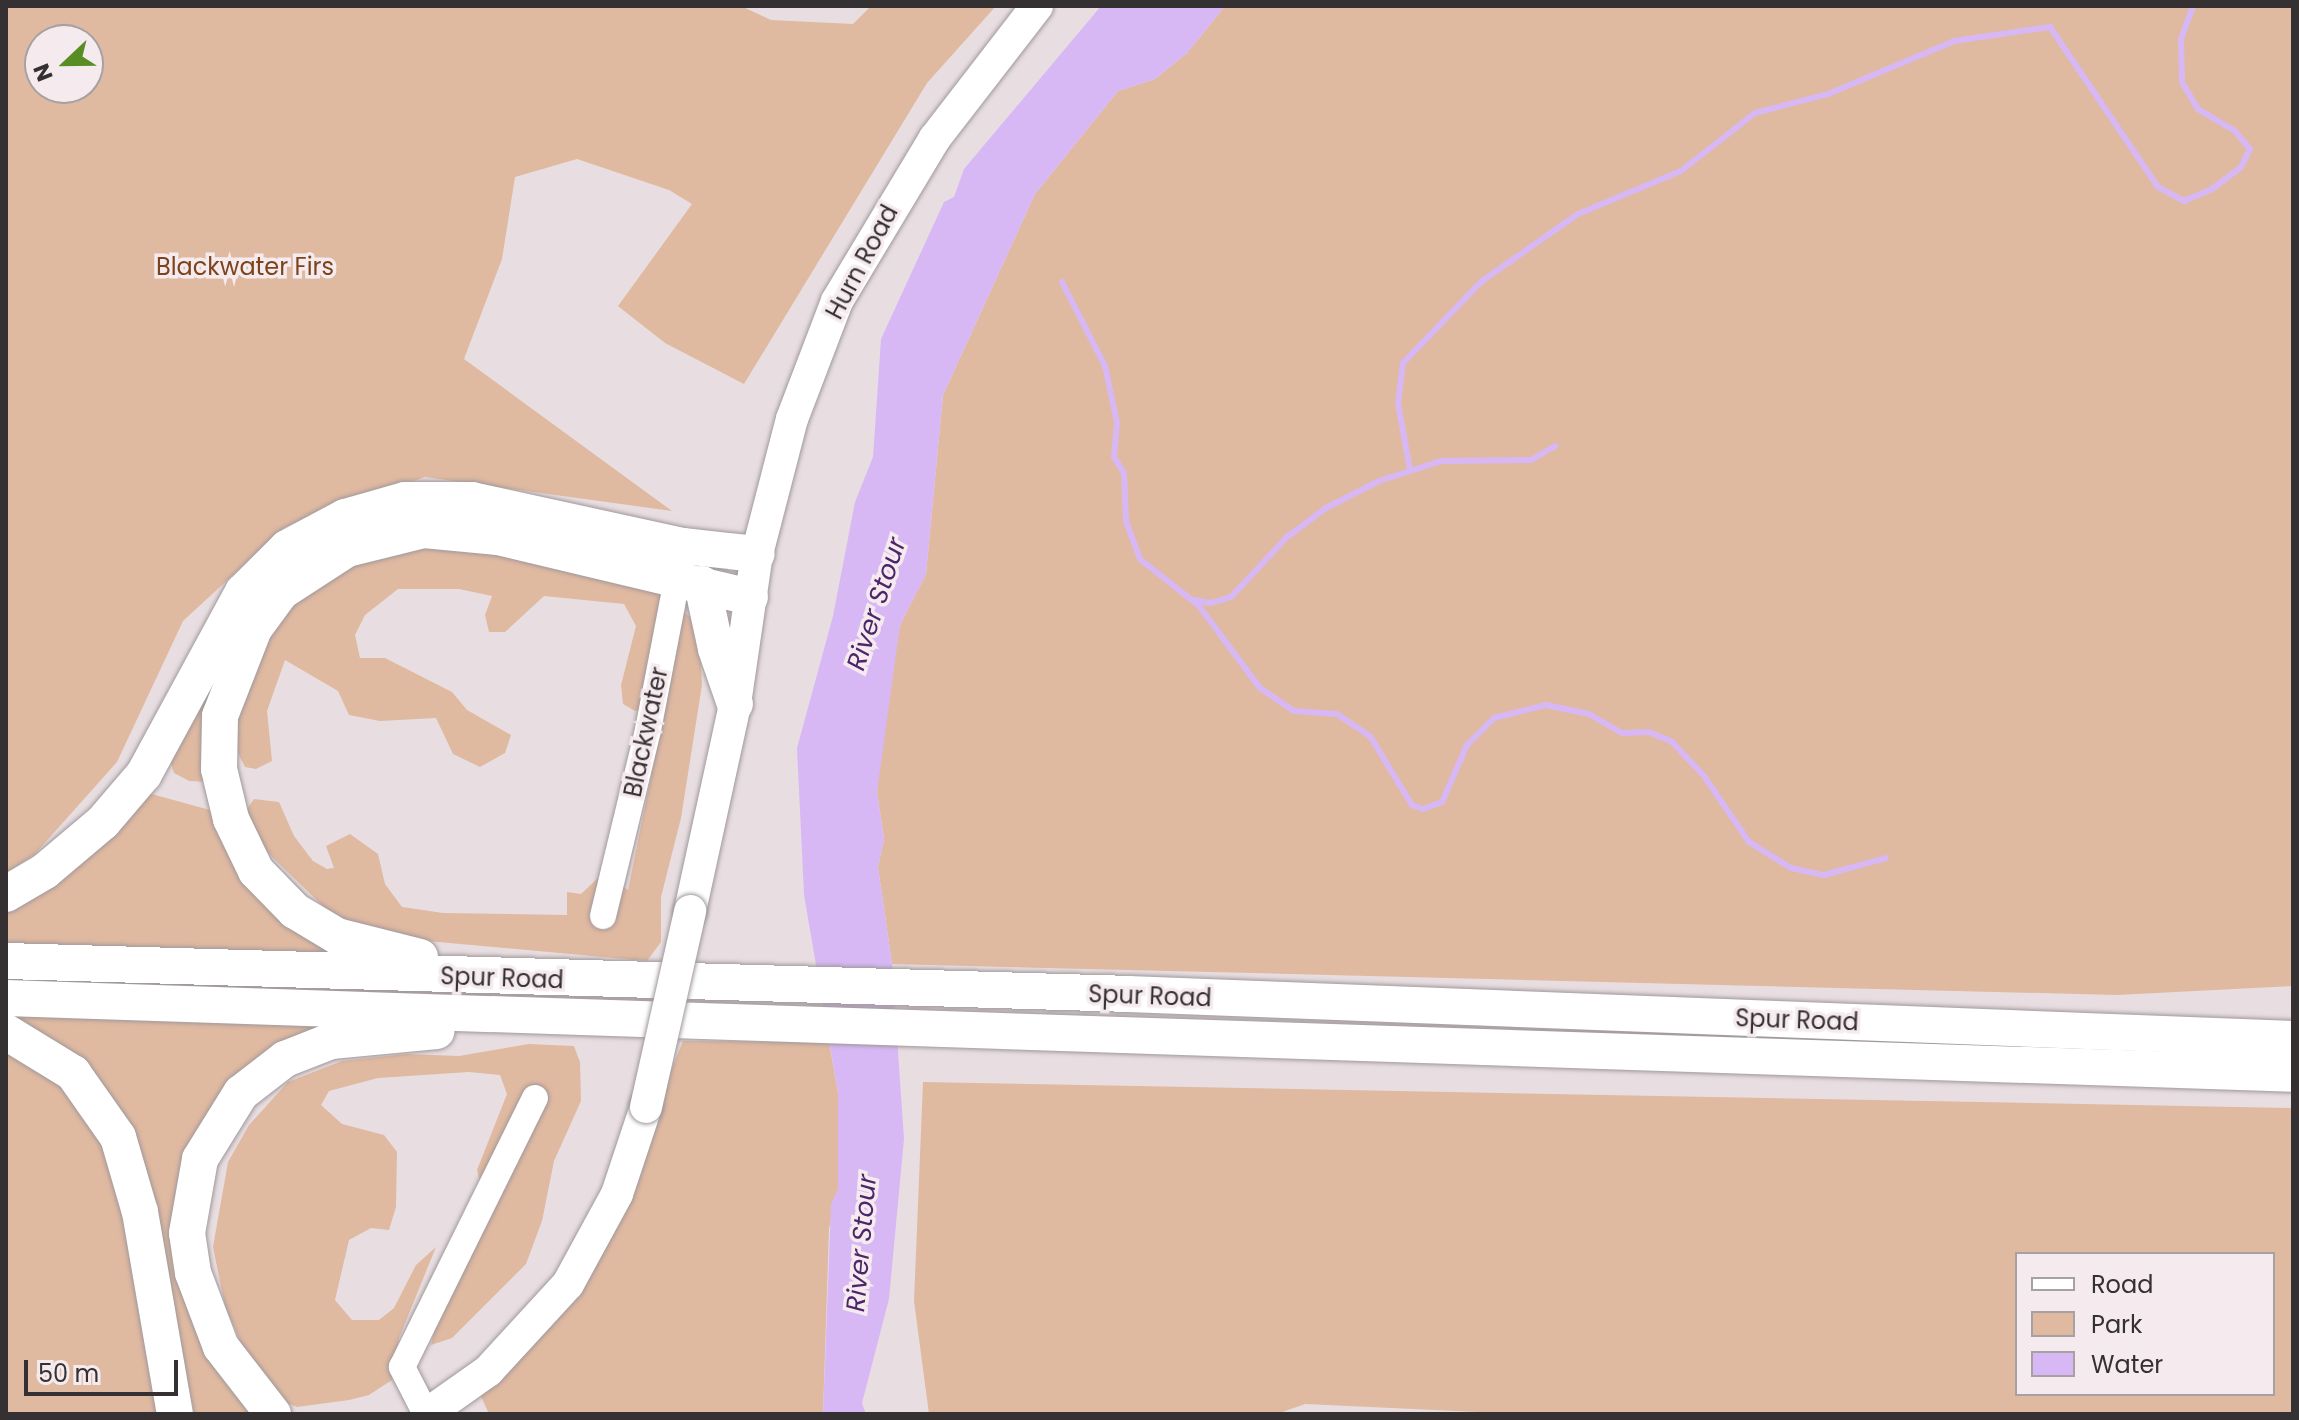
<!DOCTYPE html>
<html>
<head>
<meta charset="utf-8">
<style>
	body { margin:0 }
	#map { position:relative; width:2299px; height:1420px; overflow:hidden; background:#e8dee1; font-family:Poppins,sans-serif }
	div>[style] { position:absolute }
	.green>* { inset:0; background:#e0b9a1 }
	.water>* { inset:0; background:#d7b8f5 }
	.stream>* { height:6px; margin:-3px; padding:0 3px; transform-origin:3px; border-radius:3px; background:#d7b8f5 }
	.roads { filter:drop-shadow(0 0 2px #a0989a) drop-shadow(0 0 2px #a0989a) }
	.minor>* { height:26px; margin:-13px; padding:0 13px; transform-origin:13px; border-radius:13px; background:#fff }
	.major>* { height:32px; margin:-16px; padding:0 16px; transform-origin:16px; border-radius:16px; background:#fff }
	.highway>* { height:36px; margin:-18px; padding:0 18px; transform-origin:18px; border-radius:18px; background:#fff }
	.bridges { filter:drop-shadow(0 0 2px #a0989a) drop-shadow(0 0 2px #a0989a) }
	.major-bridge>* { height:32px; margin:-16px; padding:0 16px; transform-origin:16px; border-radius:16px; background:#fff }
	span { translate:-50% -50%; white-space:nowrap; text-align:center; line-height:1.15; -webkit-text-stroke:7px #f5ebee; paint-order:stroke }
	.street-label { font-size:24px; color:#353132 }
	.park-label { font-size:24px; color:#7d441b }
	.water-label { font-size:26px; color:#4c256b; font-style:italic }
	.frame { position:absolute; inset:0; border:8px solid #353132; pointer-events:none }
	.legend { position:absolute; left:2015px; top:1252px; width:260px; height:144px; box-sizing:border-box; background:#f5ebee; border:2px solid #a8a1a3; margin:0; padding:10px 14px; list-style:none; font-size:24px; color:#353132 }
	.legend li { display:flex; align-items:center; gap:16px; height:40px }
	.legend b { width:40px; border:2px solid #a8a1a3 }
	.north { position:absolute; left:24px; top:24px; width:80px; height:80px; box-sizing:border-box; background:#f5ebee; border:2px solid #a8a1a3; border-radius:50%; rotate:248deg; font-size:22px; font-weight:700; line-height:32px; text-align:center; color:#353132 }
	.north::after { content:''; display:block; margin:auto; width:28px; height:36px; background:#588c24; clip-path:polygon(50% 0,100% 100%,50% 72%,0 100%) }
	.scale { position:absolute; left:24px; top:1360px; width:154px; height:36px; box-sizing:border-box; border:4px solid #353132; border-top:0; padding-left:10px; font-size:24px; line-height:28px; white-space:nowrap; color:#353132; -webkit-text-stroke:6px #f5ebee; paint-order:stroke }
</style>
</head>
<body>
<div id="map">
	<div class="green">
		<i style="clip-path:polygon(evenodd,6px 6px,741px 6px,771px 20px,853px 24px,871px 6px,996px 6px,927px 83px,744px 384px,665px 343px,618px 306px,692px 204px,669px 190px,577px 159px,515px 177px,502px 259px,464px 359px,672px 511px,425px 477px,285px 527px,183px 621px,117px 762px,34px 855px,6px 873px,6px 6px,40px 40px,88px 40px,88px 88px,40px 88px,40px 40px)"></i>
		<i style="clip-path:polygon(1225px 6px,2293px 6px,2293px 986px,2117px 995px,892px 964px,878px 867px,884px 839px,877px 792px,882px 735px,900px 625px,926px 574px,943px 395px,1035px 194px,1118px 91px,1155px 79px,1187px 53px)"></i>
		<i style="clip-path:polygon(415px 545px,487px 548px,649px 585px,699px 624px,702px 685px,681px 818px,661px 897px,661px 942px,647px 961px,394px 938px,354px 926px,324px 907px,269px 854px,251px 827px,247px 809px,254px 799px,279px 802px,294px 836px,313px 861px,327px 869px,334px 868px,326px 846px,350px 834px,378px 854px,385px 884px,402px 907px,443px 913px,567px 915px,567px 892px,581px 894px,598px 878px,607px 874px,628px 890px,666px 703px,635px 711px,623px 704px,621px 685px,636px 626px,624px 604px,544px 596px,505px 632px,489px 632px,485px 615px,492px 596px,459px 589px,398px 589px,365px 615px,355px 635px,360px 658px,385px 658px,452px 692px,467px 710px,511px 735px,505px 753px,480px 767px,453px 754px,436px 718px,380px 721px,349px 715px,338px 691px,285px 660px,267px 711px,272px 761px,256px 769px,245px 767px,237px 751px,234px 716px,256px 656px,291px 608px,317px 584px,360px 562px)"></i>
		<i style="clip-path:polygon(231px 641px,209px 782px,189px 781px,174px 773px,170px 761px)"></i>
		<i style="clip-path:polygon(148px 793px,210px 810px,234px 861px,334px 948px,337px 959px,6px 946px,6px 912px)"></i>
		<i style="clip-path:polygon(6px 1012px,308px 1020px,329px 1029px,280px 1050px,181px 1220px,255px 1414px,194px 1414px,151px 1190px)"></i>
		<i style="clip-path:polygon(683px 1041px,829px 1042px,838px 1093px,838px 1189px,829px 1229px,823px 1414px,489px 1414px,479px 1392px,589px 1278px,629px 1206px,663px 1090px)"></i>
		<i style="clip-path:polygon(529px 1044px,574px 1046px,580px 1062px,581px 1101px,554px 1161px,542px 1221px,526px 1264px,452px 1338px,431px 1345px,436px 1324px,488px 1210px,477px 1170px,507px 1094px,500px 1075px,469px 1072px,378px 1078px,329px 1091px,321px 1105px,342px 1124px,384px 1135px,397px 1152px,396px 1207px,389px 1230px,371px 1228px,349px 1240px,335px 1300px,352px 1320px,379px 1320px,394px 1308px,416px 1265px,436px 1247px,399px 1338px,392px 1380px,369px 1395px,349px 1400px,297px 1407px,277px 1399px,245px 1352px,225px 1306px,213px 1247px,228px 1162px,249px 1125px,288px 1082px,342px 1061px,406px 1054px,459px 1056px)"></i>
		<i style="clip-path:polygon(6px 1046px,43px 1060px,119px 1169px,168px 1414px,6px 1414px)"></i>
		<i style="clip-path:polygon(evenodd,923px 1082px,2293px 1108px,2293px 1414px,1521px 1414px,1305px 1404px,1277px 1414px,929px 1414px,914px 1301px,923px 1082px,2017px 1254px,2273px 1254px,2273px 1394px,2017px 1394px,2017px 1254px)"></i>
	</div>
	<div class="water">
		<i style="clip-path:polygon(1101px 6px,1225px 6px,1187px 53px,1155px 79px,1118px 91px,1035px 194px,943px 395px,926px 574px,900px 625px,877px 792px,884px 839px,878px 867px,892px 964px,904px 1139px,889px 1299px,862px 1403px,866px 1414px,823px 1414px,831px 1204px,838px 1189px,838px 1093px,804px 895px,797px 748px,833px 616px,855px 502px,873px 457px,881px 339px,944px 202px,954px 197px,964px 169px)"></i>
	</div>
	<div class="stream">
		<i style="left:1062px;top:282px;width:94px;rotate:62.9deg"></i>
		<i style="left:1105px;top:366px;width:58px;rotate:78.1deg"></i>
		<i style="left:1117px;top:423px;width:34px;rotate:95deg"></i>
		<i style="left:1114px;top:457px;width:19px;rotate:58deg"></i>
		<i style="left:1124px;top:473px;width:48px;rotate:87.6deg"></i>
		<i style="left:1126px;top:521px;width:40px;rotate:69.8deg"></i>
		<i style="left:1140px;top:559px;width:75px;rotate:38.5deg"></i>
		<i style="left:1199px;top:606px;width:102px;rotate:53.4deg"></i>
		<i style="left:1260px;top:688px;width:41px;rotate:34.1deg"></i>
		<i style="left:1294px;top:711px;width:43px;rotate:4deg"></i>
		<i style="left:1337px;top:714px;width:40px;rotate:34deg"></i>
		<i style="left:1370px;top:736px;width:81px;rotate:58.7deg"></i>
		<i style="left:1412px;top:805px;width:12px;rotate:20deg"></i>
		<i style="left:1423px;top:809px;width:20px;rotate:-20deg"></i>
		<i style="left:1442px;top:802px;width:62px;rotate:-66.3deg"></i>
		<i style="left:1467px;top:745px;width:38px;rotate:-45deg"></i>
		<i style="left:1494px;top:718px;width:54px;rotate:-14deg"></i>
		<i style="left:1546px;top:705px;width:44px;rotate:11.8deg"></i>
		<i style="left:1589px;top:714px;width:38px;rotate:30deg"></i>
		<i style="left:1622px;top:733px;width:27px;rotate:-2deg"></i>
		<i style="left:1649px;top:732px;width:25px;rotate:23deg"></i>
		<i style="left:1672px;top:742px;width:47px;rotate:46.7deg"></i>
		<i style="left:1704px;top:776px;width:80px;rotate:55.7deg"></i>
		<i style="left:1749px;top:842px;width:49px;rotate:31.8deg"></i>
		<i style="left:1791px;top:868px;width:34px;rotate:12deg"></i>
		<i style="left:1824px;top:875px;width:64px;rotate:-15.3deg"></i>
		<i style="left:1410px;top:470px;width:68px;rotate:-100.2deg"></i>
		<i style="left:1398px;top:403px;width:40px;rotate:-82.9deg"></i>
		<i style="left:1403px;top:363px;width:114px;rotate:-46.1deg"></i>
		<i style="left:1482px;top:281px;width:117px;rotate:-34.9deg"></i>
		<i style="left:1578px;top:214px;width:112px;rotate:-22.7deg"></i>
		<i style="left:1681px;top:171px;width:94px;rotate:-38.1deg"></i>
		<i style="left:1755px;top:113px;width:75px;rotate:-14.6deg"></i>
		<i style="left:1828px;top:94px;width:137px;rotate:-22.8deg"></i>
		<i style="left:1954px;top:41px;width:97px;rotate:-8.3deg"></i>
		<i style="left:2050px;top:27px;width:193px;rotate:56deg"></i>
		<i style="left:2158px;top:187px;width:30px;rotate:28deg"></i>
		<i style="left:2184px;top:201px;width:30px;rotate:-23deg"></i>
		<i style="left:2212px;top:189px;width:36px;rotate:-37deg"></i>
		<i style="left:2241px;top:167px;width:20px;rotate:-63deg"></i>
		<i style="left:2250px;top:149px;width:23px;rotate:-130deg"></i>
		<i style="left:2235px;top:131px;width:43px;rotate:-149.3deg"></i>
		<i style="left:2198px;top:109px;width:31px;rotate:-121deg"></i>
		<i style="left:2182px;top:82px;width:43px;rotate:-91.3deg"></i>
		<i style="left:2181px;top:39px;width:35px;rotate:-70deg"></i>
		<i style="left:1194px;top:600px;width:17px;rotate:10deg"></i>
		<i style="left:1211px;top:603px;width:21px;rotate:-17deg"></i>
		<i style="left:1231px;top:597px;width:82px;rotate:-47deg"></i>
		<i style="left:1287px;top:537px;width:49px;rotate:-36.6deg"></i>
		<i style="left:1326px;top:508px;width:59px;rotate:-27deg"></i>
		<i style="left:1379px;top:481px;width:65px;rotate:-17.9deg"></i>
		<i style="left:1441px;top:461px;width:90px;rotate:-0.6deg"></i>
		<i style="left:1531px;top:460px;width:28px;rotate:-30deg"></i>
	</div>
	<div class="roads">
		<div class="minor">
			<i style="left:603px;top:916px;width:191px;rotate:-76.4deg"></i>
			<i style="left:648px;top:730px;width:169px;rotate:-79.1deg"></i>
			<i style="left:426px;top:1414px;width:53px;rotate:-117.1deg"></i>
			<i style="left:402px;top:1367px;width:300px;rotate:-63.7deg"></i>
		</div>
		<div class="major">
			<i style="left:690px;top:911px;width:212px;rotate:-77.7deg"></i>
			<i style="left:735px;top:704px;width:152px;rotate:-81.7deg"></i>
			<i style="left:757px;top:554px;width:139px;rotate:-75.5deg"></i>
			<i style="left:792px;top:419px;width:126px;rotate:-69.1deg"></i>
			<i style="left:837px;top:301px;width:190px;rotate:-59deg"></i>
			<i style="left:935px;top:138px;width:167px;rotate:-52.3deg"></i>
			<i style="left:427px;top:1414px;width:75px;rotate:-35.2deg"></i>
			<i style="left:488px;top:1371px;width:118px;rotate:-47.4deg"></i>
			<i style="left:568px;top:1284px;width:102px;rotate:-61.4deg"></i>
			<i style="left:617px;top:1194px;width:92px;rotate:-71.6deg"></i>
		</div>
		<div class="highway">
			<i style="left:702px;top:584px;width:66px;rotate:77.8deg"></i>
			<i style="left:716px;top:649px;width:58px;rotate:70.9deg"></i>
			<i style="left:6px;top:894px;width:45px;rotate:-30.5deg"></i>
			<i style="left:45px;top:871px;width:76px;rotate:-40.2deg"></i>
			<i style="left:103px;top:822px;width:63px;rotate:-49.5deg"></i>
			<i style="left:144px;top:774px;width:207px;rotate:-61.5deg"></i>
			<i style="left:243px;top:592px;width:62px;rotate:-45deg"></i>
			<i style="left:287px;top:548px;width:66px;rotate:-28.1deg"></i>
			<i style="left:345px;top:517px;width:62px;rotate:-15.8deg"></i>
			<i style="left:405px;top:500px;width:67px"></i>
			<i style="left:472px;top:500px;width:216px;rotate:12.3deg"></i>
			<i style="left:683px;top:546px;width:74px;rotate:6.2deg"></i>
			<i style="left:420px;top:957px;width:86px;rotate:-165.8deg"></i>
			<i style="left:337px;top:936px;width:49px;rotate:-149.2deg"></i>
			<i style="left:295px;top:911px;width:56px;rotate:-134.3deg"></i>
			<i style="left:256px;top:871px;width:58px;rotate:-115.7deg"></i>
			<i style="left:231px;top:819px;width:51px;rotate:-103.5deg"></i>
			<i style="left:219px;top:769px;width:53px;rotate:-88.9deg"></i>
			<i style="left:220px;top:716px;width:93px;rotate:-68.7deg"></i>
			<i style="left:254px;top:629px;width:46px;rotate:-53.9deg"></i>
			<i style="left:281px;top:592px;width:79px;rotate:-33.1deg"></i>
			<i style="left:347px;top:549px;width:79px;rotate:-13.9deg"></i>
			<i style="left:424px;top:530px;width:74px;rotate:5.4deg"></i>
			<i style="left:498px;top:537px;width:259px;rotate:13.4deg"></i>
			<i style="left:6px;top:961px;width:1122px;rotate:1.68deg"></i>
			<i style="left:1128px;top:994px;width:1166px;rotate:2.21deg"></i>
			<i style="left:6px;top:998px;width:2288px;rotate:1.9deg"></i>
			<i style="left:6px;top:1032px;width:79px;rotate:31.5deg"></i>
			<i style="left:73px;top:1073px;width:78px;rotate:54.9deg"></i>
			<i style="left:118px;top:1137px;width:78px;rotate:73.7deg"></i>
			<i style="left:140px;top:1212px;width:205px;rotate:80.2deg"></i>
			<i style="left:273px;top:1414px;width:85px;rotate:-127.8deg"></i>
			<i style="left:221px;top:1347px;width:79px;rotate:-110.7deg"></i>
			<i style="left:193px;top:1273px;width:40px;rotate:-98.5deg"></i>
			<i style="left:187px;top:1233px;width:75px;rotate:-80deg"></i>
			<i style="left:200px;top:1159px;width:78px;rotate:-58.2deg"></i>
			<i style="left:241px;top:1093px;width:56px;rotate:-37.7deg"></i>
			<i style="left:285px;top:1059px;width:49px;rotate:-21.4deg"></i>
			<i style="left:331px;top:1041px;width:106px;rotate:-5.4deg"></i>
		</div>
	</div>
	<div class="bridges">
		<div class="major-bridge">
			<i style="left:646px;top:1107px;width:201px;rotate:-77.3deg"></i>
		</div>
	</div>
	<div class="street-label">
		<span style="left:862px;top:262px;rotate:-62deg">Hurn Road</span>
		<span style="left:646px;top:732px;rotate:-78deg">Blackwater</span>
		<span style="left:502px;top:978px;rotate:2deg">Spur Road</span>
		<span style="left:1150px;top:996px;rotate:2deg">Spur Road</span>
		<span style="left:1797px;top:1020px;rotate:2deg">Spur Road</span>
	</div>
	<div class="park-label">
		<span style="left:245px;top:267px">Blackwater Firs</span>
	</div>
	<div class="water-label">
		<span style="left:877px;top:604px;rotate:-72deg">River Stour</span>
		<span style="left:862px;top:1243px;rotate:-85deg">River Stour</span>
	</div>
	<div class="frame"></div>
	<ul class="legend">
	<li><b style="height:10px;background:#fff"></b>Road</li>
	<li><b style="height:22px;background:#e0b9a1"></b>Park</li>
	<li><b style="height:22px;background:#d7b8f5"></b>Water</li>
	</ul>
	<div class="north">N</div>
	<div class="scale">50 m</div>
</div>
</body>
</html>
